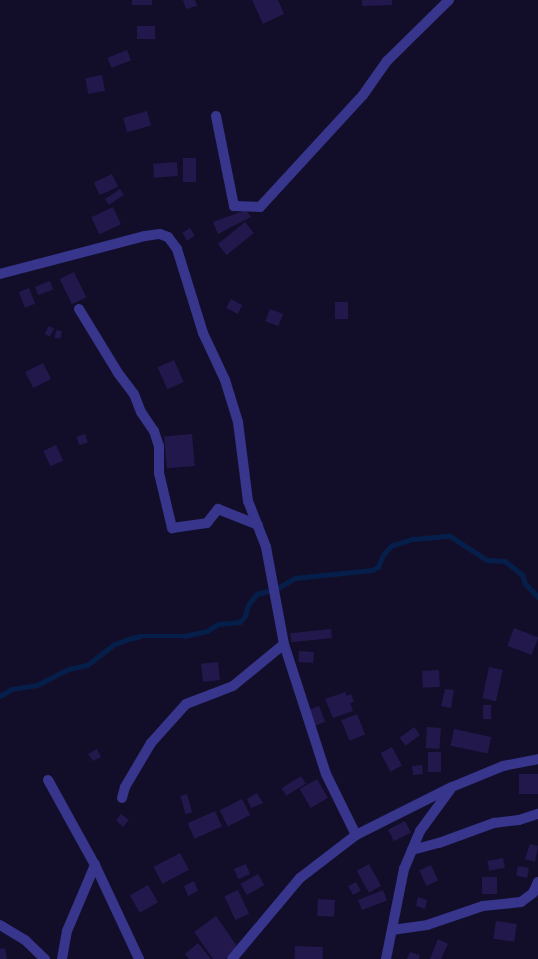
<!DOCTYPE html>
<html>
<head>
<meta charset="utf-8">
<style>
	body { margin:0 }
	#map { position:relative; width:538px; height:959px; overflow:hidden; background:#120e29; font-family:Commissioner,sans-serif }
	div>[style] { position:absolute }
	.stream>* { height:4.5px; margin:-2.25px; padding:0 2.25px; transform-origin:2.25px; border-radius:2.25px; background:#061f4a }
	.building>* { inset:0; background:#22184c; transform-origin:0 0 }
	.street>* { height:10px; margin:-5px; padding:0 5px; transform-origin:5px; border-radius:5px; background:#37358c }
	span { translate:-50% -50%; white-space:nowrap; text-align:center; line-height:1.15; -webkit-text-stroke:3px #120e29; paint-order:stroke }
</style>
</head>
<body>
<div id="map">
	<div class="stream">
		<i style="left:0;top:696px;width:14px;rotate:-30deg"></i>
		<i style="left:12px;top:689px;width:25px;rotate:-9deg"></i>
		<i style="left:37px;top:685px;width:36px;rotate:-27deg"></i>
		<i style="left:69px;top:669px;width:18px;rotate:-13deg"></i>
		<i style="left:87px;top:665px;width:35px;rotate:-37deg"></i>
		<i style="left:115px;top:644px;width:15px;rotate:-20deg"></i>
		<i style="left:129px;top:639px;width:11px;rotate:-15deg"></i>
		<i style="left:140px;top:636px;width:44px"></i>
		<i style="left:184px;top:636px;width:24px;rotate:-12deg"></i>
		<i style="left:207px;top:631px;width:13px;rotate:-32deg"></i>
		<i style="left:218px;top:624px;width:22px;rotate:-5deg"></i>
		<i style="left:240px;top:622px;width:8px;rotate:-50deg"></i>
		<i style="left:245px;top:616px;width:11px;rotate:-75deg"></i>
		<i style="left:248px;top:605px;width:14px;rotate:-51deg"></i>
		<i style="left:257px;top:594px;width:20px;rotate:-15deg"></i>
		<i style="left:276px;top:589px;width:22px;rotate:-30deg"></i>
		<i style="left:295px;top:578px;width:77px;rotate:-5.9deg"></i>
		<i style="left:372px;top:570px;width:7px;rotate:-27deg"></i>
		<i style="left:378px;top:567px;width:13px;rotate:-67deg"></i>
		<i style="left:383px;top:555px;width:12px;rotate:-48deg"></i>
		<i style="left:391px;top:546px;width:23px;rotate:-18deg"></i>
		<i style="left:413px;top:539px;width:37px;rotate:-5deg"></i>
		<i style="left:450px;top:536px;width:44px;rotate:33deg"></i>
		<i style="left:487px;top:560px;width:18px;rotate:3deg"></i>
		<i style="left:505px;top:561px;width:23px;rotate:38deg"></i>
		<i style="left:523px;top:575px;width:8px;rotate:76deg"></i>
		<i style="left:525px;top:583px;width:19px;rotate:47deg"></i>
	</div>
	<div class="building">
		<i style="left:132px;top:0;width:20px;height:5px"></i>
		<i style="clip-path:polygon(183px 0,195px 0,197px 6px,186px 9px)"></i>
		<i style="clip-path:polygon(252px 0,278px 0,284px 14px,263px 24px)"></i>
		<i style="clip-path:polygon(362px 0,392px 0,392px 5px,362px 6px)"></i>
		<i style="left:137px;top:26px;width:18px;height:13px"></i>
		<i style="left:127px;top:50px;width:11px;height:21px;rotate:68deg"></i>
		<i style="left:102px;top:75px;width:16px;height:17px;rotate:79deg"></i>
		<i style="left:147px;top:111px;width:15px;height:25px;rotate:74deg"></i>
		<i style="left:183px;top:158px;width:13px;height:24px"></i>
		<i style="left:177px;top:162px;width:14px;height:24px;rotate:86deg"></i>
		<i style="left:112px;top:174px;width:14px;height:20px;rotate:65deg"></i>
		<i style="left:120px;top:189px;width:7px;height:18px;rotate:56deg"></i>
		<i style="left:113px;top:207px;width:19px;height:24px;rotate:65deg"></i>
		<i style="clip-path:polygon(246px 210px,251px 217px,218px 234px,213px 222px)"></i>
		<i style="left:245px;top:222px;width:14px;height:35px;rotate:51deg"></i>
		<i style="left:190px;top:228px;width:9px;height:9px;rotate:58deg"></i>
		<i style="left:74px;top:272px;width:28px;height:16px;rotate:64deg"></i>
		<i style="left:50px;top:281px;width:9px;height:16px;rotate:69deg"></i>
		<i style="left:29px;top:288px;width:17px;height:11px;rotate:69deg"></i>
		<i style="left:231px;top:299px;width:13px;height:10px;rotate:29deg"></i>
		<i style="left:335px;top:302px;width:13px;height:17px"></i>
		<i style="left:270px;top:309px;width:14px;height:13px;rotate:21deg"></i>
		<i style="left:49px;top:326px;width:6px;height:9px;rotate:31deg"></i>
		<i style="left:56px;top:330px;width:6px;height:8px;rotate:9deg"></i>
		<i style="left:174px;top:360px;width:24px;height:18px;rotate:66deg"></i>
		<i style="left:43px;top:363px;width:18px;height:20px;rotate:63deg"></i>
		<i style="left:85px;top:434px;width:9px;height:9px;rotate:72deg"></i>
		<i style="left:192px;top:434px;width:32px;height:28px;rotate:85deg"></i>
		<i style="left:56px;top:445px;width:17px;height:14px;rotate:65deg"></i>
		<i style="left:514px;top:628px;width:26px;height:19px;rotate:21deg"></i>
		<i style="left:331px;top:629px;width:9px;height:41px;rotate:84deg"></i>
		<i style="left:299px;top:651px;width:15px;height:11px;rotate:4deg"></i>
		<i style="left:218px;top:662px;width:18px;height:17px;rotate:84deg"></i>
		<i style="left:489px;top:667px;width:14px;height:32px;rotate:12deg"></i>
		<i style="left:439px;top:670px;width:17px;height:17px;rotate:87deg"></i>
		<i style="clip-path:polygon(445px 689px,454px 690px,451px 708px,441px 706px)"></i>
		<i style="clip-path:polygon(345px 692px,347px 696px,351px 694px,354px 702px,350px 703px,353px 711px,333px 718px,325px 699px)"></i>
		<i style="left:483px;top:705px;width:8px;height:14px"></i>
		<i style="left:319px;top:706px;width:17px;height:11px;rotate:69deg"></i>
		<i style="left:357px;top:714px;width:22px;height:17px;rotate:68deg"></i>
		<i style="left:414px;top:727px;width:10px;height:18px;rotate:53deg"></i>
		<i style="left:427px;top:727px;width:14px;height:21px;rotate:4deg"></i>
		<i style="left:454px;top:729px;width:38px;height:17px;rotate:12deg"></i>
		<i style="left:392px;top:747px;width:21px;height:13px;rotate:62deg"></i>
		<i style="clip-path:polygon(97px 749px,101px 757px,93px 761px,88px 754px)"></i>
		<i style="left:428px;top:752px;width:13px;height:20px"></i>
		<i style="left:422px;top:765px;width:9px;height:10px;rotate:84deg"></i>
		<i style="left:538px;top:774px;width:20px;height:19px;rotate:90deg"></i>
		<i style="left:301px;top:776px;width:9px;height:23px;rotate:58deg"></i>
		<i style="left:317px;top:779px;width:22px;height:20px;rotate:60deg"></i>
		<i style="clip-path:polygon(257px 793px,263px 803px,251px 808px,247px 799px)"></i>
		<i style="left:187px;top:794px;width:19px;height:7px;rotate:74deg"></i>
		<i style="left:242px;top:799px;width:18px;height:25px;rotate:63deg"></i>
		<i style="left:215px;top:811px;width:17px;height:30px;rotate:66deg"></i>
		<i style="clip-path:polygon(121px 814px,129px 820px,123px 827px,116px 820px)"></i>
		<i style="left:405px;top:821px;width:13px;height:19px;rotate:63deg"></i>
		<i style="clip-path:polygon(530px 844px,538px 846px,535px 862px,525px 859px)"></i>
		<i style="left:180px;top:853px;width:19px;height:30px;rotate:62deg"></i>
		<i style="left:503px;top:858px;width:10px;height:16px;rotate:79deg"></i>
		<i style="left:246px;top:864px;width:11px;height:13px;rotate:68deg"></i>
		<i style="left:369px;top:864px;width:25px;height:14px;rotate:61deg"></i>
		<i style="left:431px;top:865px;width:17px;height:13px;rotate:65deg"></i>
		<i style="left:518px;top:866px;width:11px;height:10px;rotate:10deg"></i>
		<i style="left:258px;top:874px;width:13px;height:20px;rotate:61deg"></i>
		<i style="left:482px;top:877px;width:15px;height:17px"></i>
		<i style="clip-path:polygon(194px 881px,198px 891px,188px 896px,184px 886px)"></i>
		<i style="left:356px;top:882px;width:10px;height:9px;rotate:61deg"></i>
		<i style="left:148px;top:885px;width:20px;height:21px;rotate:60deg"></i>
		<i style="left:238px;top:890px;width:26px;height:15px;rotate:65deg"></i>
		<i style="left:383px;top:890px;width:11px;height:27px;rotate:68deg"></i>
		<i style="clip-path:polygon(418px 897px,427px 900px,425px 909px,416px 906px)"></i>
		<i style="left:318px;top:899px;width:17px;height:17px;rotate:3deg"></i>
		<i style="clip-path:polygon(216px 916px,239px 949px,225px 959px,213px 959px,194px 932px)"></i>
		<i style="left:496px;top:921px;width:21px;height:18px;rotate:8deg"></i>
		<i style="clip-path:polygon(438px 939px,448px 944px,441px 959px,430px 959px)"></i>
		<i style="clip-path:polygon(198px 943px,211px 959px,189px 959px,185px 954px)"></i>
		<i style="left:295px;top:946px;width:28px;height:13px;rotate:2deg"></i>
		<i style="clip-path:polygon(5px 948px,7px 959px,0 959px,0 949px)"></i>
		<i style="clip-path:polygon(410px 952px,420px 955px,419px 959px,407px 959px)"></i>
	</div>
	<div class="street">
		<i style="left:216px;top:116px;width:92px;rotate:78.7deg"></i>
		<i style="left:234px;top:206px;width:26px;rotate:2deg"></i>
		<i style="left:260px;top:207px;width:152px;rotate:-47.4deg"></i>
		<i style="left:363px;top:95px;width:42px;rotate:-54.8deg"></i>
		<i style="left:387px;top:61px;width:87px;rotate:-44.5deg"></i>
		<i style="left:0;top:274px;width:150px;rotate:-14.7deg"></i>
		<i style="left:145px;top:236px;width:15px;rotate:-8deg"></i>
		<i style="left:160px;top:234px;width:9px;rotate:21deg"></i>
		<i style="left:168px;top:237px;width:15px;rotate:53deg"></i>
		<i style="left:177px;top:249px;width:88px;rotate:72.8deg"></i>
		<i style="left:203px;top:333px;width:52px;rotate:64.9deg"></i>
		<i style="left:225px;top:380px;width:44px;rotate:72.8deg"></i>
		<i style="left:238px;top:422px;width:80px;rotate:82.8deg"></i>
		<i style="left:248px;top:501px;width:49px;rotate:68.6deg"></i>
		<i style="left:266px;top:547px;width:99px;rotate:79.5deg"></i>
		<i style="left:284px;top:644px;width:137px;rotate:72.1deg"></i>
		<i style="left:326px;top:774px;width:68px;rotate:63.8deg"></i>
		<i style="left:79px;top:309px;width:75px;rotate:58.6deg"></i>
		<i style="left:118px;top:373px;width:26px;rotate:53deg"></i>
		<i style="left:134px;top:394px;width:19px;rotate:69deg"></i>
		<i style="left:141px;top:412px;width:23px;rotate:56deg"></i>
		<i style="left:154px;top:431px;width:16px;rotate:72deg"></i>
		<i style="left:159px;top:446px;width:27px;rotate:90deg"></i>
		<i style="left:159px;top:473px;width:57px;rotate:76.7deg"></i>
		<i style="left:172px;top:528px;width:35px;rotate:-8deg"></i>
		<i style="left:207px;top:523px;width:18px;rotate:-52deg"></i>
		<i style="left:218px;top:509px;width:43px;rotate:21.8deg"></i>
		<i style="left:48px;top:780px;width:97px;rotate:61.1deg"></i>
		<i style="left:95px;top:865px;width:104px;rotate:64.9deg"></i>
		<i style="left:122px;top:798px;width:11px;rotate:-75deg"></i>
		<i style="left:125px;top:787px;width:51px;rotate:-59.4deg"></i>
		<i style="left:151px;top:743px;width:52px;rotate:-48.1deg"></i>
		<i style="left:186px;top:704px;width:50px;rotate:-21deg"></i>
		<i style="left:233px;top:686px;width:66px;rotate:-39.5deg"></i>
		<i style="left:412px;top:850px;width:28px;rotate:-15deg"></i>
		<i style="left:439px;top:843px;width:59px;rotate:-20deg"></i>
		<i style="left:494px;top:823px;width:25px;rotate:-7deg"></i>
		<i style="left:519px;top:820px;width:20px;rotate:-18deg"></i>
		<i style="left:0;top:925px;width:29px;rotate:31deg"></i>
		<i style="left:25px;top:940px;width:28px;rotate:44deg"></i>
		<i style="left:392px;top:930px;width:35px;rotate:-8deg"></i>
		<i style="left:427px;top:925px;width:59px;rotate:-18.7deg"></i>
		<i style="left:483px;top:906px;width:38px;rotate:-6deg"></i>
		<i style="left:521px;top:902px;width:15px;rotate:-37deg"></i>
		<i style="left:533px;top:893px;width:12px;rotate:-66deg"></i>
		<i style="left:62px;top:959px;width:28px;rotate:-80deg"></i>
		<i style="left:67px;top:931px;width:72px;rotate:-67deg"></i>
		<i style="left:232px;top:959px;width:106px;rotate:-50deg"></i>
		<i style="left:300px;top:878px;width:71px;rotate:-37.5deg"></i>
		<i style="left:356px;top:835px;width:107px;rotate:-26.6deg"></i>
		<i style="left:452px;top:787px;width:55px;rotate:-22.4deg"></i>
		<i style="left:503px;top:766px;width:36px;rotate:-11deg"></i>
		<i style="left:386px;top:959px;width:92px;rotate:-78.7deg"></i>
		<i style="left:404px;top:869px;width:41px;rotate:-67.2deg"></i>
		<i style="left:420px;top:831px;width:51px;rotate:-53.8deg"></i>
	</div>
</div>
</body>
</html>
